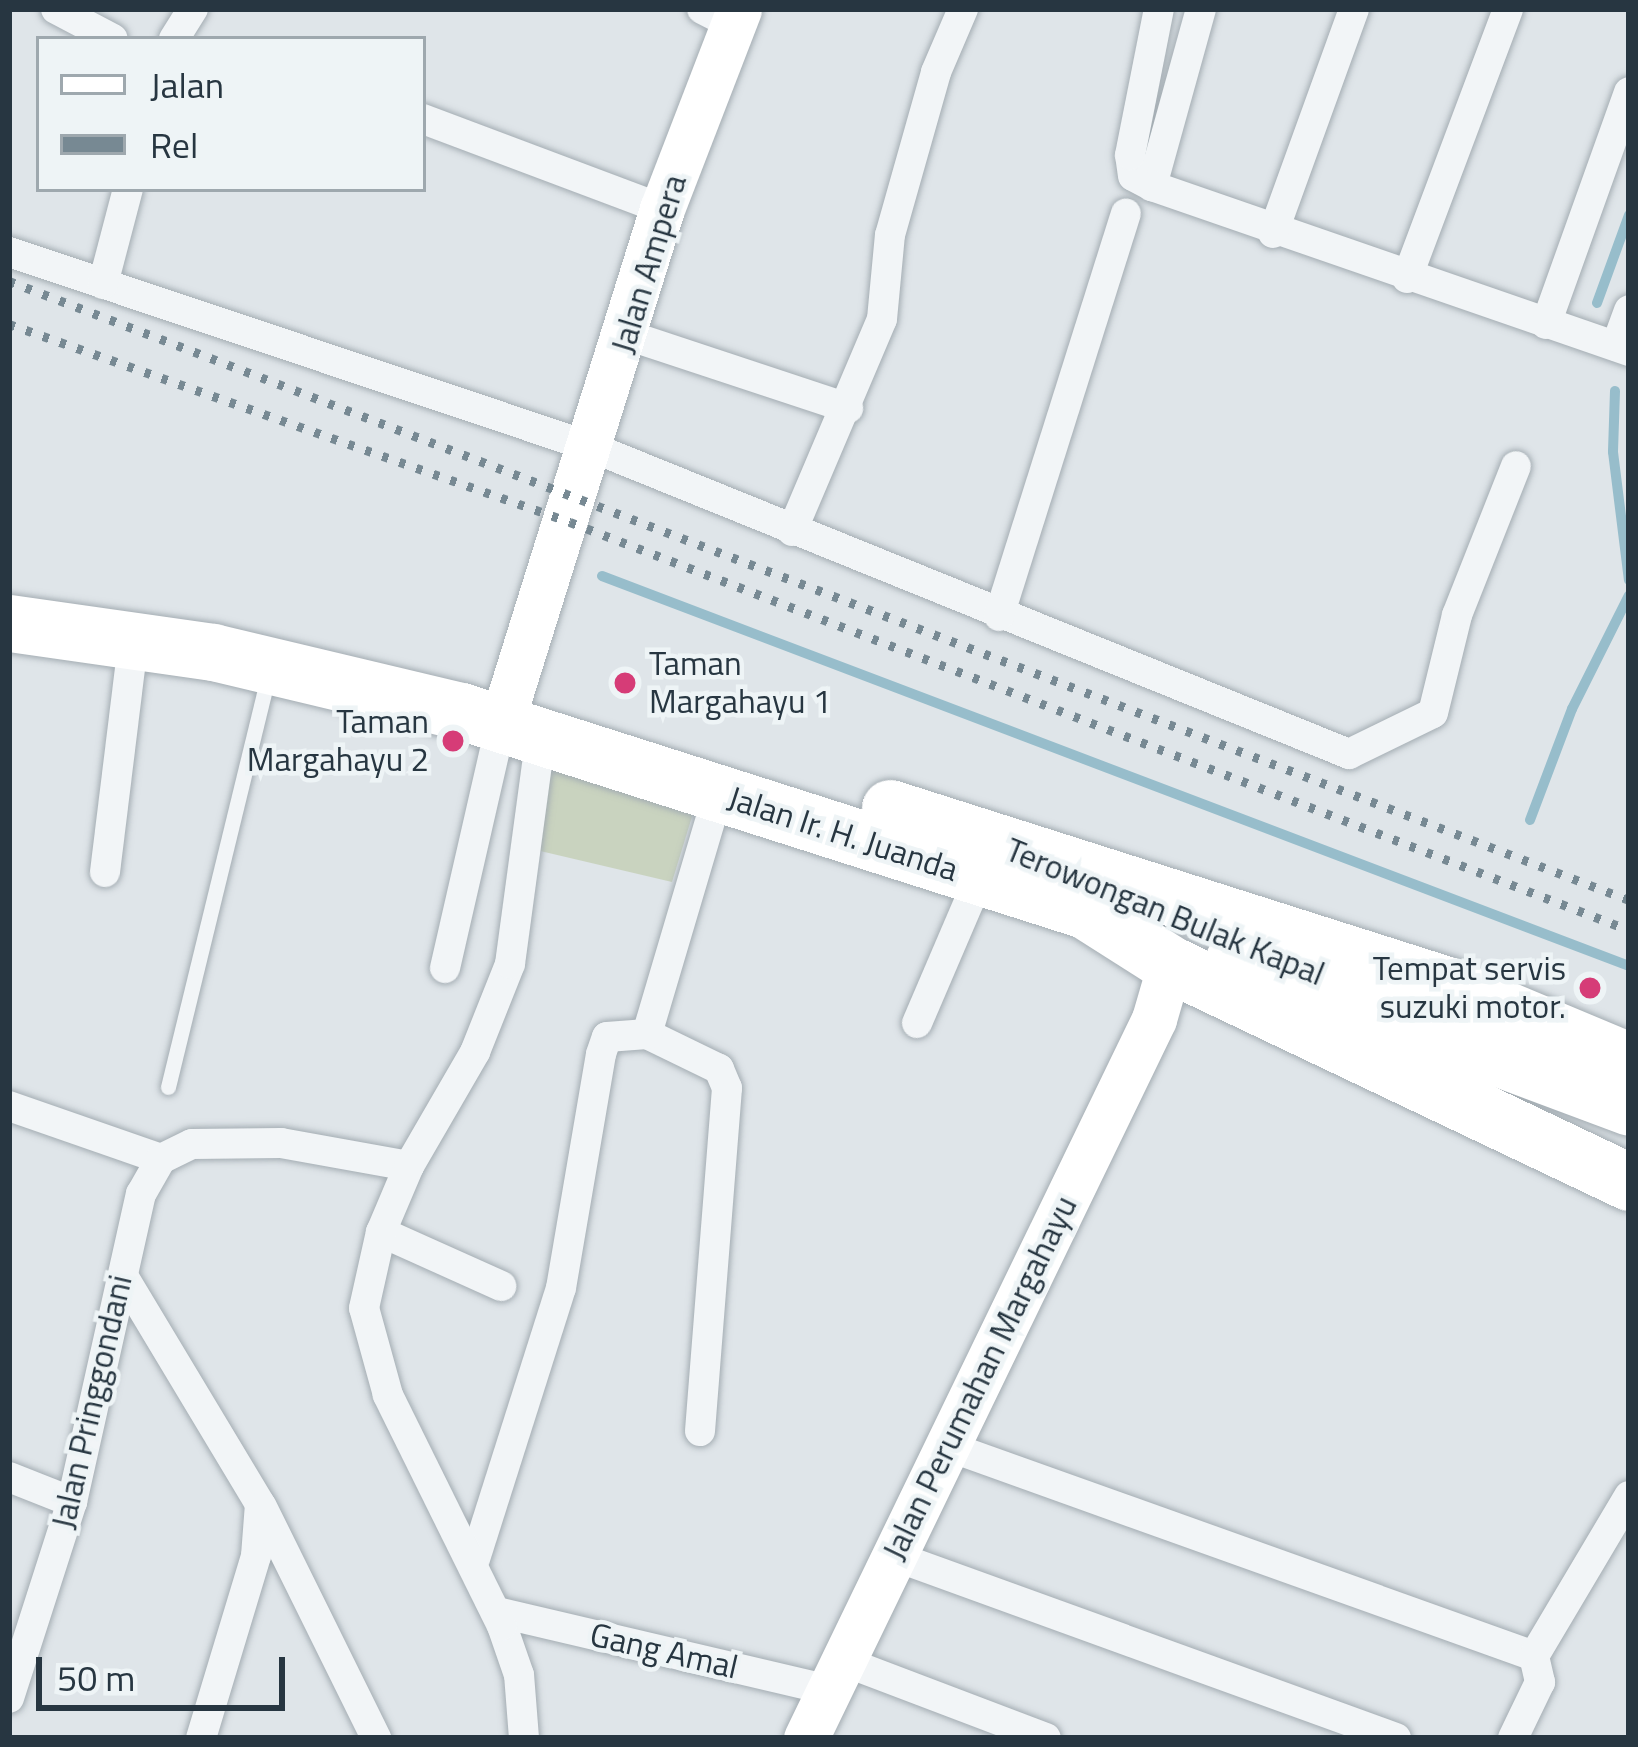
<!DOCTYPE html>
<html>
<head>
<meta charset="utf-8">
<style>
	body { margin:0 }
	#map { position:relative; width:1638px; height:1747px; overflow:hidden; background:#dfe5e9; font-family:"Titillium Web",sans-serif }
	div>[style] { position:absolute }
	.green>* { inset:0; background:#c9d3bf }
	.stream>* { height:10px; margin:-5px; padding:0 5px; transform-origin:5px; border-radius:5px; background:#97bdcb }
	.roads { filter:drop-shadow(0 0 3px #a4adb3) drop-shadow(0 0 3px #a4adb3) }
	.lane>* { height:15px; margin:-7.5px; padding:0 7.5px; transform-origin:7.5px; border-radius:7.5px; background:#f2f5f7 }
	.street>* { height:30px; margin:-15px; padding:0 15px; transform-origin:15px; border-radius:15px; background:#f2f5f7 }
	.secondary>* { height:45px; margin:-22.5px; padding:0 22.5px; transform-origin:22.5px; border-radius:22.5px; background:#fff }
	.highway>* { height:57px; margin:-28.5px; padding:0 28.5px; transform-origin:28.5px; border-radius:28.5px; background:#fff }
	.rail>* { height:9px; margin-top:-4.5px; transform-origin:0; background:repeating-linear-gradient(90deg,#778993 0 6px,transparent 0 18px) }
	.dots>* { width:33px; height:33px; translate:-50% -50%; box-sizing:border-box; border:6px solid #eef4f6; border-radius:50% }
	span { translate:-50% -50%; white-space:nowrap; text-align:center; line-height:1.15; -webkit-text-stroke:9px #eef4f6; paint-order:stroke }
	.street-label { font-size:33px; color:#273641 }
	.poi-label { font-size:33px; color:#273641 }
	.left { translate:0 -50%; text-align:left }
	.right { translate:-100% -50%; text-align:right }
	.frame { position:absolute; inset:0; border:12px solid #273641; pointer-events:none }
	.legend { position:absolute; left:36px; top:36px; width:390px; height:156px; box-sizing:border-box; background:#eef4f6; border:3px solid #9ea8ae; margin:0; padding:15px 21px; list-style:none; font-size:36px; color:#273641 }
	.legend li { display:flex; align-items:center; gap:24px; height:60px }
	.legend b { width:60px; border:3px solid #9ea8ae }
	.scale { position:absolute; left:36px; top:1657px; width:249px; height:54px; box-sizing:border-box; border:6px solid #273641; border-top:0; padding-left:15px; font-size:36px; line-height:42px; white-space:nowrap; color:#273641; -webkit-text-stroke:9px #eef4f6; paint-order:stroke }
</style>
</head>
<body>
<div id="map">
	<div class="green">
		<i style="clip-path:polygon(553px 755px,694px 810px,672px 882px,536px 850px)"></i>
	</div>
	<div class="stream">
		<i style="left:1597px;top:303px;width:94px;rotate:-70deg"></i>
		<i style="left:1615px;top:391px;width:61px;rotate:91.9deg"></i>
		<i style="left:1613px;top:452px;width:129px;rotate:82.9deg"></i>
		<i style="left:602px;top:576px;width:1099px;rotate:20.79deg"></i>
		<i style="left:1530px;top:820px;width:119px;rotate:-69.3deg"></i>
		<i style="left:1572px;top:709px;width:127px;rotate:-63.4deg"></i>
	</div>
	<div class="roads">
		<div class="lane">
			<i style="left:168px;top:1087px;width:423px;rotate:-76.3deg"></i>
		</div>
		<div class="street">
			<i style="left:56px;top:9px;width:64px;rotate:27.8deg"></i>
			<i style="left:702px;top:9px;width:35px;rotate:27deg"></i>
			<i style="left:1201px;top:9px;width:184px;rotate:105.5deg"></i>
			<i style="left:1152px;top:186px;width:505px;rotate:19.08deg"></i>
			<i style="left:174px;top:39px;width:36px;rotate:-58deg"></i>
			<i style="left:423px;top:119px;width:255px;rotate:20.6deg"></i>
			<i style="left:1152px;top:186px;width:21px;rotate:-152deg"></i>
			<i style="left:1133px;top:176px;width:21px;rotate:-98deg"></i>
			<i style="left:1130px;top:155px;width:149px;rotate:-78.8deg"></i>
			<i style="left:1273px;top:233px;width:238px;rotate:-70.1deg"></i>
			<i style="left:9px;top:252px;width:614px;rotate:18.52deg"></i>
			<i style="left:591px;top:447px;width:818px;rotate:22.05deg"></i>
			<i style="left:1349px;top:754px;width:93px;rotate:-26deg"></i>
			<i style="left:1433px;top:713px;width:101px;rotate:-76.2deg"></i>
			<i style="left:1457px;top:615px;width:160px;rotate:-68.4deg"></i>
			<i style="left:1407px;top:278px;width:287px;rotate:-69.4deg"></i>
			<i style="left:103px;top:284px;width:98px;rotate:-75.3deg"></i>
			<i style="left:1546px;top:324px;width:246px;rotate:-70.3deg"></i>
			<i style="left:627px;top:335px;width:233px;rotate:18.3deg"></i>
			<i style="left:1616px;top:346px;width:38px;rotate:-70deg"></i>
			<i style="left:792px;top:531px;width:230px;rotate:-67deg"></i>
			<i style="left:882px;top:319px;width:84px;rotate:-84.6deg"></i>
			<i style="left:890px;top:235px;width:169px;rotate:-74.2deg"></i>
			<i style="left:936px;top:72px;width:69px;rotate:-66.8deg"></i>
			<i style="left:999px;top:616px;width:422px;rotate:-72.5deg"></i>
			<i style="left:105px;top:872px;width:237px;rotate:-83deg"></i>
			<i style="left:445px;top:968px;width:250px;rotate:-77.1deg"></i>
			<i style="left:917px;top:1023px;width:158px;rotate:-66.8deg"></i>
			<i style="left:9px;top:1106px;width:161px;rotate:19.2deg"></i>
			<i style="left:381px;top:1232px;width:132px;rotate:24.2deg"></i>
			<i style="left:123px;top:1276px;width:266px;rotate:59deg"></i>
			<i style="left:260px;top:1504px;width:52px;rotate:94.4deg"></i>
			<i style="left:256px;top:1556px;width:190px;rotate:106.8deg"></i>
			<i style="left:700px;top:1431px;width:344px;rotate:-85.5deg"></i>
			<i style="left:727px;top:1088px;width:21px;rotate:-113deg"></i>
			<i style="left:719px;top:1069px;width:80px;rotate:-154.1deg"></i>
			<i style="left:647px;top:1034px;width:250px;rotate:-73.5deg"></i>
			<i style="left:947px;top:1446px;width:623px;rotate:19.68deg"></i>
			<i style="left:1534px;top:1656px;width:27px;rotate:77deg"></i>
			<i style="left:1540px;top:1682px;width:62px;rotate:115.7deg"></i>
			<i style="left:9px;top:1477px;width:68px;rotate:21.6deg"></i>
			<i style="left:262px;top:1507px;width:258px;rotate:63.7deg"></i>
			<i style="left:894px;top:1556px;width:534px;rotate:19.93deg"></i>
			<i style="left:475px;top:1559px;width:284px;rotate:-72.4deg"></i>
			<i style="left:561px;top:1288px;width:237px;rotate:-80.3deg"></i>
			<i style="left:601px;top:1054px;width:18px;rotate:-71deg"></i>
			<i style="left:607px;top:1037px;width:40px;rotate:-4.3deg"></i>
			<i style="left:497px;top:1612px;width:341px;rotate:13.2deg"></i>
			<i style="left:1534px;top:1656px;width:186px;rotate:-59.3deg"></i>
			<i style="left:843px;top:1661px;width:217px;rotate:20.8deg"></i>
			<i style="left:9px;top:1698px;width:206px;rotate:-72.2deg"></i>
			<i style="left:72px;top:1502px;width:316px;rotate:-77.4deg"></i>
			<i style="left:141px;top:1194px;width:40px;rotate:-60.3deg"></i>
			<i style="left:161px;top:1159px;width:34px;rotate:-26deg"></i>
			<i style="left:192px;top:1144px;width:89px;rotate:-0.6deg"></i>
			<i style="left:281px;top:1143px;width:130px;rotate:10.2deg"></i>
			<i style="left:524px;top:1738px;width:63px;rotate:-94.5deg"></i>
			<i style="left:519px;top:1675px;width:52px;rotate:-109.1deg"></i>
			<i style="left:502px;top:1626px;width:258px;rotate:-116.3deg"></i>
			<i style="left:388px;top:1395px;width:90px;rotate:-105.4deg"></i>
			<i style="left:364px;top:1308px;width:78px;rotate:-77.4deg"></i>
			<i style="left:381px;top:1232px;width:72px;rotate:-67deg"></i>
			<i style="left:409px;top:1166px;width:132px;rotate:-59.9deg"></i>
			<i style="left:475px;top:1052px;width:95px;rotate:-68.3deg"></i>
			<i style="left:510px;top:964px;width:231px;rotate:-82.3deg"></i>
		</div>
		<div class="secondary">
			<i style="left:501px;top:724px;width:540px;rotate:-72.64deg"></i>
			<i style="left:662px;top:209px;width:214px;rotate:-68.9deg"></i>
			<i style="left:806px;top:1738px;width:799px;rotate:-64.17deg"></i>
			<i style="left:1154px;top:1019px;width:57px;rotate:-73.8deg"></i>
		</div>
		<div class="highway">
			<i style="left:9px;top:623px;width:206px;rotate:8.1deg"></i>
			<i style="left:213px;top:652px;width:255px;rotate:13.4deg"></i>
			<i style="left:461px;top:711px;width:655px;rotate:17.69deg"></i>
			<i style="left:1085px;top:910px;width:101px;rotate:32.4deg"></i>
			<i style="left:1170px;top:964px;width:508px;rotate:25.41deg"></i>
			<i style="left:890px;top:808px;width:584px;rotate:17.63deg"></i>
			<i style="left:1447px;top:985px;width:197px;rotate:22.7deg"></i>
			<i style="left:1234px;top:959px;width:422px;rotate:20.5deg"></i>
		</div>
	</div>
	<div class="rail">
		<i style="left:9px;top:281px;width:1734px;rotate:20.91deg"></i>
		<i style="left:9px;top:324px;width:595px;rotate:19.44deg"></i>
		<i style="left:570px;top:522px;width:1135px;rotate:21.07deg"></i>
	</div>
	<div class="dots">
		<i style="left:625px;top:683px;background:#d63c77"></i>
		<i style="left:453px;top:741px;background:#d63c77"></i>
		<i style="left:1590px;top:988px;background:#d63c77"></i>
	</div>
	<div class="street-label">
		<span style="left:649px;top:264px;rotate:-73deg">Jalan Ampera</span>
		<span style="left:843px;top:834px;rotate:18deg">Jalan Ir. H. Juanda</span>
		<span style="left:1165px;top:912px;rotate:22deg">Terowongan Bulak Kapal</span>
		<span style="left:980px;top:1378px;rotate:-64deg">Jalan Perumahan Margahayu</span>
		<span style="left:92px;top:1402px;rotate:-77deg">Jalan Pringgondani</span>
		<span style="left:664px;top:1651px;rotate:13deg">Gang Amal</span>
	</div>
	<div class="poi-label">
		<span class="left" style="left:649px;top:683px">Taman<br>Margahayu 1</span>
		<span class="right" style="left:429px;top:741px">Taman<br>Margahayu 2</span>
		<span class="right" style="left:1566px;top:988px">Tempat servis<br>suzuki motor.</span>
	</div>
	<div class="frame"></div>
	<ul class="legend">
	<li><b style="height:15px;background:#fff"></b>Jalan</li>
	<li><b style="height:15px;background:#778993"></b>Rel</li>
	</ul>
	<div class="scale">50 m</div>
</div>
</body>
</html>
